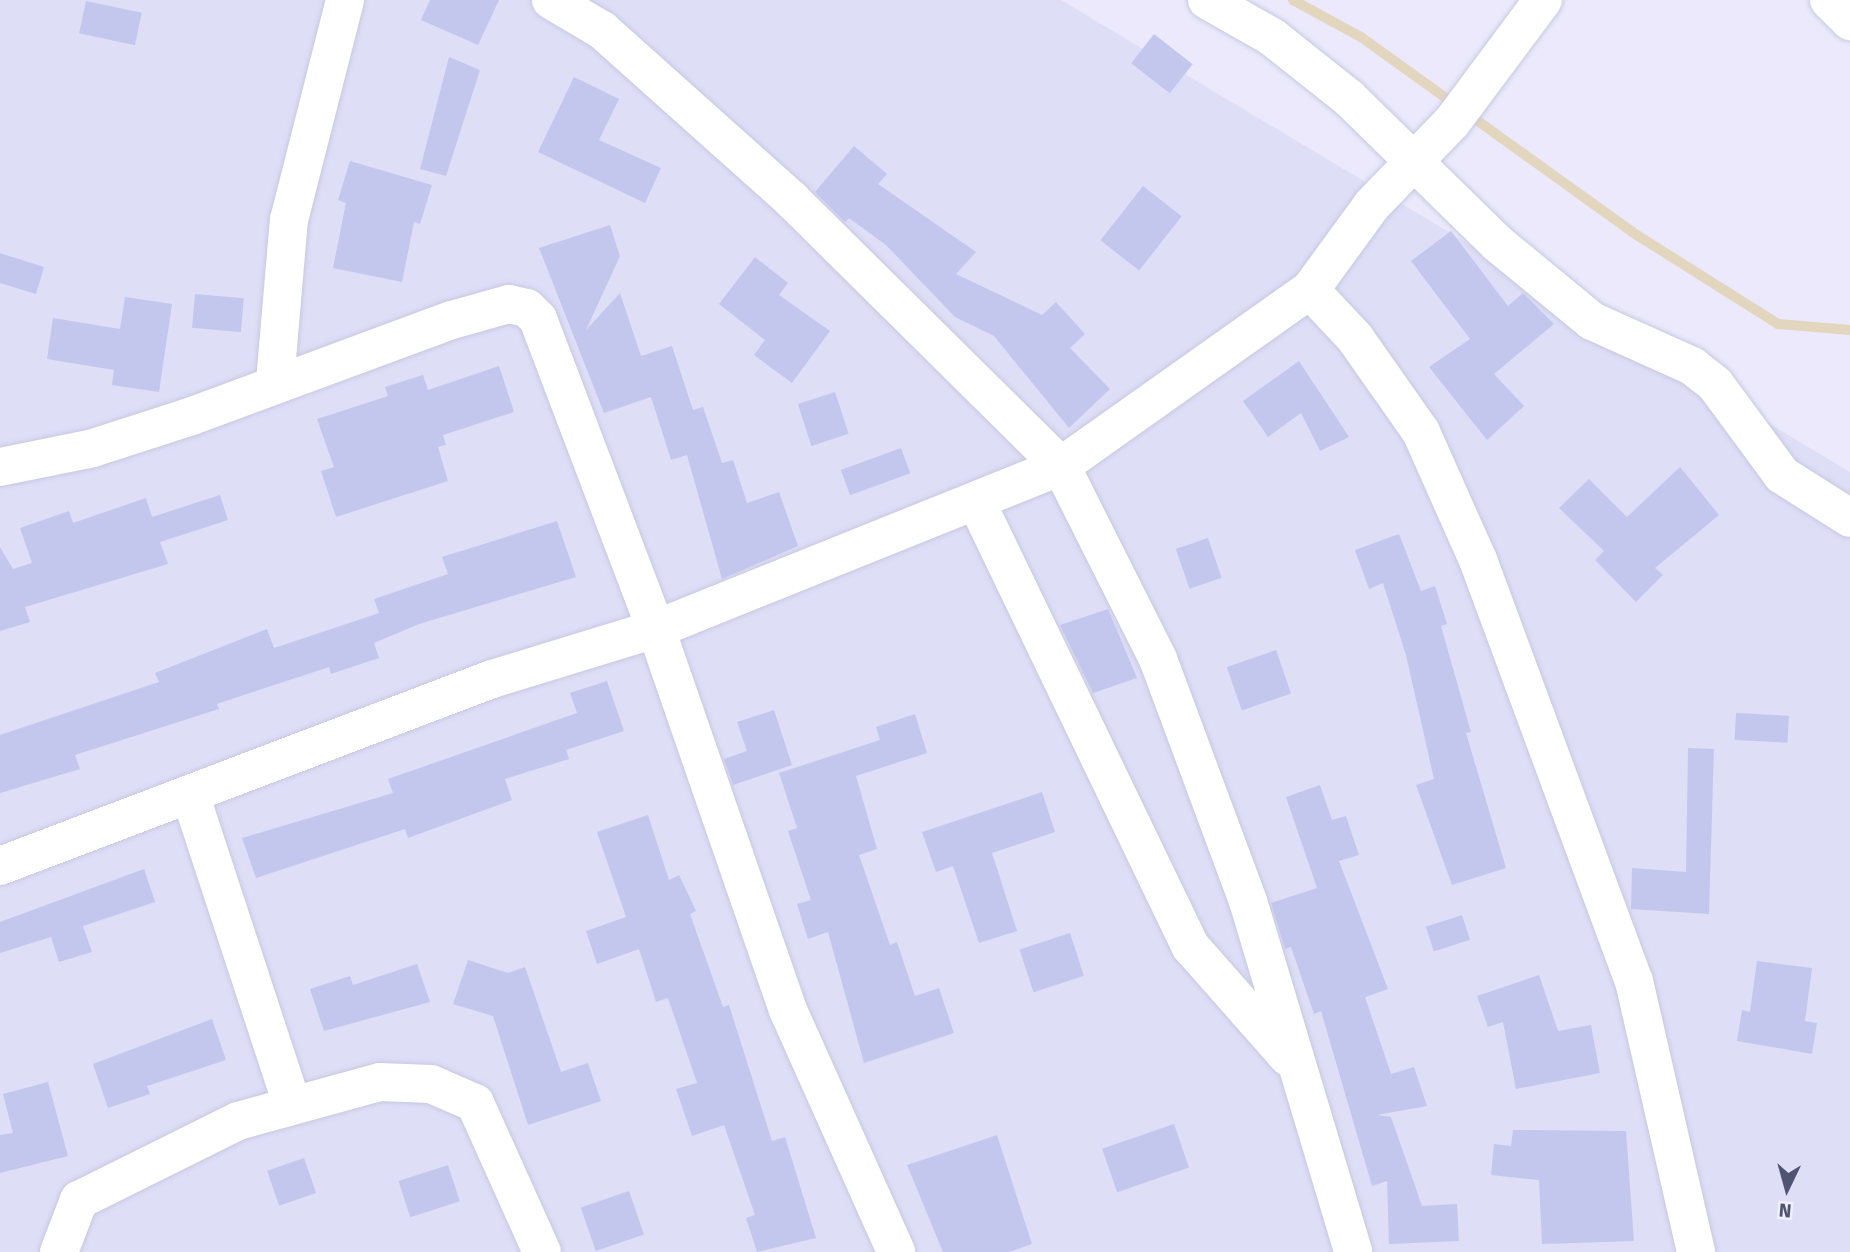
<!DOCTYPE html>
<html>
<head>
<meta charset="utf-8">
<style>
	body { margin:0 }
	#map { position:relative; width:1850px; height:1252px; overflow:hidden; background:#ebe9fb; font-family:"Fira Sans",sans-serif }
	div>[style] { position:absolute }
	.residential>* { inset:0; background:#dfdef7 }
	.stream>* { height:10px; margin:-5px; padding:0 5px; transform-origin:5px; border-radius:5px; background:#e3d6bf }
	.building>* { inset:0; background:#c3c7ee; transform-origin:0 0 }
	.roads { filter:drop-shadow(0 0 2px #c7c8e1) drop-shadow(0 0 2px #c7c8e1) }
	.minor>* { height:38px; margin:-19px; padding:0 19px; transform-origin:19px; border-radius:19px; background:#fff }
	span { translate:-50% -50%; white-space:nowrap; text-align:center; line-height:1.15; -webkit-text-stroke:7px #f0effd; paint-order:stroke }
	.north { position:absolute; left:1752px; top:1154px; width:70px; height:70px; -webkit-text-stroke:5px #f0effd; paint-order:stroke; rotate:185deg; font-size:19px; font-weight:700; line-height:28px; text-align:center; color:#4f5473 }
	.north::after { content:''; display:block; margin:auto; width:24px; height:32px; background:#4f5473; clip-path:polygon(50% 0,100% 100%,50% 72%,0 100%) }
</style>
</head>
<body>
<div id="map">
	<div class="residential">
		<i style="clip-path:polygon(0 0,1061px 0,1850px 472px,1850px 1252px,0 1252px)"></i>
	</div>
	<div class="stream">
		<i style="left:1293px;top:0;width:77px;rotate:28.6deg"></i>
		<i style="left:1361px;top:37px;width:334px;rotate:35.7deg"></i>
		<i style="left:1632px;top:232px;width:173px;rotate:32.2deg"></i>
		<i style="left:1778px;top:324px;width:72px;rotate:4.8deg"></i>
	</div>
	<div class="building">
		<i style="clip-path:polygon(430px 0,499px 0,478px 45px,421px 20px)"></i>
		<i style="left:86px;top:1px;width:57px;height:33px;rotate:12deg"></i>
		<i style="left:1154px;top:34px;width:49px;height:37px;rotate:38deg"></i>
		<i style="clip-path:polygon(449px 57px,480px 70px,446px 176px,420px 169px)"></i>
		<i style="clip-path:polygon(574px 77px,619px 99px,599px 140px,661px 168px,645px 203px,538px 152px)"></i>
		<i style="clip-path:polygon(854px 146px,887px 174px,878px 184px,976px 252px,956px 274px,1042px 315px,1056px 302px,1085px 334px,1070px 348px,1110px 389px,1069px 428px,994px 336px,955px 317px,886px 245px,849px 218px,845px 222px,815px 192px)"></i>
		<i style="clip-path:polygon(350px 161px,432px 185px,420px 224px,414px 222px,402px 282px,333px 268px,346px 203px,338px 200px)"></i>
		<i style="left:1143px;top:186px;width:49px;height:69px;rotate:38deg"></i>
		<i style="clip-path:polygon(610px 225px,620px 256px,586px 330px,620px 293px,641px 356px,672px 346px,693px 410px,703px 407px,722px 463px,733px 460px,747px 503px,779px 492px,798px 546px,722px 579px,687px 455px,671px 460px,651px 397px,604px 413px,539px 248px)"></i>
		<i style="clip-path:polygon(1451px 231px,1508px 306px,1523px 293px,1554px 324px,1494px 374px,1524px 406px,1487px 440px,1429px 367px,1470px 339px,1411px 261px)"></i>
		<i style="clip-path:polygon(0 253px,44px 267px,36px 294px,0 283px)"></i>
		<i style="clip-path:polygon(755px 257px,788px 283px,779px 295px,830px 331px,792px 383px,754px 355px,765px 340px,719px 304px)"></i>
		<i style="left:195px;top:294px;width:49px;height:34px;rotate:5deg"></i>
		<i style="clip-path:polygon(125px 297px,172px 304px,159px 392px,112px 385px,114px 370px,47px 359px,53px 318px,120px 329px)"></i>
		<i style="clip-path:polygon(1299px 361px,1349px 437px,1320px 451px,1301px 413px,1268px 437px,1243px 401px)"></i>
		<i style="clip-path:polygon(499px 366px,514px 412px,443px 435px,446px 445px,438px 447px,448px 481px,336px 517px,321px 471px,334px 467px,317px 419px,388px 396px,385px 387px,423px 375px,428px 390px)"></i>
		<i style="left:835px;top:392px;width:44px;height:39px;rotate:72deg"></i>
		<i style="left:901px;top:448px;width:27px;height:64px;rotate:70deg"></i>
		<i style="clip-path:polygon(1680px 467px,1719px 515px,1655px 568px,1663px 575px,1636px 602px,1595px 560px,1604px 551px,1559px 508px,1589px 479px,1627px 517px)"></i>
		<i style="clip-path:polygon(220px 495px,228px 520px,160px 542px,168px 564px,25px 607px,30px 622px,0 631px,0 547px,13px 569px,32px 563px,20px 528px,69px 511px,73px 523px,146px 498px,152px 517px)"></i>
		<i style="clip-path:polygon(557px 521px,576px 577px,419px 624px,374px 643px,379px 658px,331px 674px,329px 667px,217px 704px,219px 709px,75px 755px,80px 769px,0 793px,0 735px,159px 682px,155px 673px,267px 629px,274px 648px,379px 613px,374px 599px,448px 574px,442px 557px)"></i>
		<i style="clip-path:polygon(1399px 534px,1421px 591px,1435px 586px,1447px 624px,1441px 626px,1471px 732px,1466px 733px,1506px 868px,1452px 885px,1416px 785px,1434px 779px,1406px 655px,1383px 583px,1369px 589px,1355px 550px)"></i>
		<i style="left:1208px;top:538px;width:42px;height:34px;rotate:71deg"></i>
		<i style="clip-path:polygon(1108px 609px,1137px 678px,1093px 693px,1060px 625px)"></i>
		<i style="left:1276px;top:650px;width:46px;height:52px;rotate:71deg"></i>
		<i style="clip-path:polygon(607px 681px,624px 731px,566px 750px,569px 759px,505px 779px,512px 800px,408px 838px,405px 829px,256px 878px,242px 838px,393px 793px,388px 779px,577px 713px,570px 693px)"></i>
		<i style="clip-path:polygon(774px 710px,792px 765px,733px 785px,724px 759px,747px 751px,737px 722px)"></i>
		<i style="left:1736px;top:713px;width:53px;height:27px;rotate:3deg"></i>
		<i style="clip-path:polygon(915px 714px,927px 753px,856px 776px,877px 849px,859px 855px,890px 945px,897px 942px,915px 996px,939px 988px,954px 1033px,864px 1063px,828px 932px,808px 939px,797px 904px,811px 900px,788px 831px,797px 828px,779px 773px,880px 740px,876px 727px)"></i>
		<i style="clip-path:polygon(1688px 748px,1714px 749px,1709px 914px,1631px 909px,1632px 868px,1686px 872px)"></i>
		<i style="clip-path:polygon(1320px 785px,1332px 820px,1346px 816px,1359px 855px,1339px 861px,1388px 989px,1365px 997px,1391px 1074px,1414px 1067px,1427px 1106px,1377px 1115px,1391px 1117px,1422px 1206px,1457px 1204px,1459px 1241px,1389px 1244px,1387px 1181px,1372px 1186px,1321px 1011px,1314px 1014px,1291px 947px,1285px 949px,1271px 903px,1317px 888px,1286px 797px)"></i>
		<i style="clip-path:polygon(1042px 792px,1055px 832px,992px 853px,1017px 931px,979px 943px,953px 866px,936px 872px,922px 832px)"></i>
		<i style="clip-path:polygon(648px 815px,669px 880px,679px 875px,696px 911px,690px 914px,723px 1007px,729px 1005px,772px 1141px,785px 1137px,816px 1238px,757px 1252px,746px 1218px,755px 1215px,724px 1125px,692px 1136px,676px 1089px,697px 1083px,668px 998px,656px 1002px,639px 949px,597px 964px,586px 931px,626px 917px,597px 832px)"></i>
		<i style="clip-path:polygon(144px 869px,155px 902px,83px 926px,92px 952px,59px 962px,51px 937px,0 953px,0 922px)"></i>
		<i style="left:1462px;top:915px;width:26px;height:38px;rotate:72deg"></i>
		<i style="left:1070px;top:933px;width:45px;height:53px;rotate:72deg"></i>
		<i style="clip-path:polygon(468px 960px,508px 973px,525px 967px,561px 1072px,588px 1063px,601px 1101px,528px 1125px,493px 1016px,453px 1004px)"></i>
		<i style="clip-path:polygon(1757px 961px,1812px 968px,1805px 1021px,1817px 1023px,1812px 1054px,1737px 1041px,1742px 1010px,1750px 1012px)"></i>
		<i style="clip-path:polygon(417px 964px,430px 1002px,324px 1031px,310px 989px,350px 976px,353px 985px)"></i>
		<i style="clip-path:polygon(1539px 975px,1558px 1031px,1591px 1025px,1600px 1073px,1516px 1089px,1503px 1022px,1488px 1027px,1477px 996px)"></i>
		<i style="clip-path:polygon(212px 1019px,226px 1060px,147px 1086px,150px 1094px,108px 1108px,93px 1064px)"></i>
		<i style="clip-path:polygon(48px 1082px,68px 1156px,0 1173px,0 1135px,13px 1133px,3px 1094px)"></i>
		<i style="left:1174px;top:1124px;width:46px;height:76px;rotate:71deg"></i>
		<i style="clip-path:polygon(1513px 1130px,1626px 1131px,1634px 1241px,1542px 1244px,1539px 1180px,1491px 1175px,1494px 1144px,1511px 1146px)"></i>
		<i style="clip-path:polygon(997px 1135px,1032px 1244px,1009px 1252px,943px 1252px,907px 1165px)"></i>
		<i style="left:304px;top:1158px;width:37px;height:39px;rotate:71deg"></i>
		<i style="left:448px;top:1165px;width:38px;height:52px;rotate:72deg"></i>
		<i style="left:629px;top:1191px;width:46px;height:51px;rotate:71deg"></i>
	</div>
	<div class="roads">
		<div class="minor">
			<i style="left:551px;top:0;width:59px;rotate:30.5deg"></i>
			<i style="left:602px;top:30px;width:255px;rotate:41.8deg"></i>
			<i style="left:792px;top:200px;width:378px;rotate:44.7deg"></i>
			<i style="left:1061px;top:466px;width:216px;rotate:63.3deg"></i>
			<i style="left:1158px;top:659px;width:258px;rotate:69.6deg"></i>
			<i style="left:1248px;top:901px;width:366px;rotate:73.3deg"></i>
			<i style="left:1207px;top:0;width:75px;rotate:29.6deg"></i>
			<i style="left:1272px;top:37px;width:98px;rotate:38.4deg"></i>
			<i style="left:1349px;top:98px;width:207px;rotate:44.4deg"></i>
			<i style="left:1497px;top:243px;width:123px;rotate:39.4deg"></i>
			<i style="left:1592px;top:321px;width:110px;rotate:24.2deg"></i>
			<i style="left:1692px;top:366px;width:29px;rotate:38deg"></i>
			<i style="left:1715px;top:384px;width:113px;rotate:53.6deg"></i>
			<i style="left:1782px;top:475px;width:80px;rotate:32.3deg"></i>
			<i style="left:1829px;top:0;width:30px;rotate:45deg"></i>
			<i style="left:1310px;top:290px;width:66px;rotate:46.8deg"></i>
			<i style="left:1355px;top:338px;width:115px;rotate:54.9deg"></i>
			<i style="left:1421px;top:432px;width:140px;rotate:66deg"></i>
			<i style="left:1478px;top:560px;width:449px;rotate:69.7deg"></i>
			<i style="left:1634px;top:981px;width:278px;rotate:77.1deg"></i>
			<i style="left:275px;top:382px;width:163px;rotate:-85.1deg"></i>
			<i style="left:289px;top:220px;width:227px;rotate:-75.7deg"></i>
			<i style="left:0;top:467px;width:95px;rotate:-11.5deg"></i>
			<i style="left:93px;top:448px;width:104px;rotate:-17.9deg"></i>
			<i style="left:192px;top:416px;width:277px;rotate:-20.3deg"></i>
			<i style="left:452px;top:320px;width:59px;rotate:-15.7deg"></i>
			<i style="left:509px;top:304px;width:18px;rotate:13deg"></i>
			<i style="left:527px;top:308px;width:16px;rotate:45deg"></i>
			<i style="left:538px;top:319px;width:332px;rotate:69.2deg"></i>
			<i style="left:656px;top:629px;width:403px;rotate:70.9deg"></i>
			<i style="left:788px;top:1010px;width:265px;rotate:65.9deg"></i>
			<i style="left:976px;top:501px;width:495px;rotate:64.3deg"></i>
			<i style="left:1191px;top:947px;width:147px;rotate:48.6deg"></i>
			<i style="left:190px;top:794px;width:324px;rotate:71.8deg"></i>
			<i style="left:0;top:866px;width:526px;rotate:-20.81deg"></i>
			<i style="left:492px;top:679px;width:171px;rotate:-17deg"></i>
			<i style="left:656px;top:629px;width:437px;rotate:-21.9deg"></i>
			<i style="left:1061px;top:466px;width:305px;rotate:-35.3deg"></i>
			<i style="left:1310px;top:290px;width:105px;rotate:-53.9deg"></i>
			<i style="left:1372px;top:205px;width:115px;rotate:-46.1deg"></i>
			<i style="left:1452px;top:122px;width:152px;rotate:-53.3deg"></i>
			<i style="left:59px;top:1252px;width:56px;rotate:-69deg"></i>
			<i style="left:79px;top:1200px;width:178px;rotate:-26.4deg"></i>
			<i style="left:238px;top:1121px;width:147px;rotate:-15.4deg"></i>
			<i style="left:380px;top:1082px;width:51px;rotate:2.2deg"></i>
			<i style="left:431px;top:1084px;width:48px;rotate:23.4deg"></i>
			<i style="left:475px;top:1103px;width:163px;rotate:65.8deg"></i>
		</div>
	</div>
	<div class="north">N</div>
</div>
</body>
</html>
